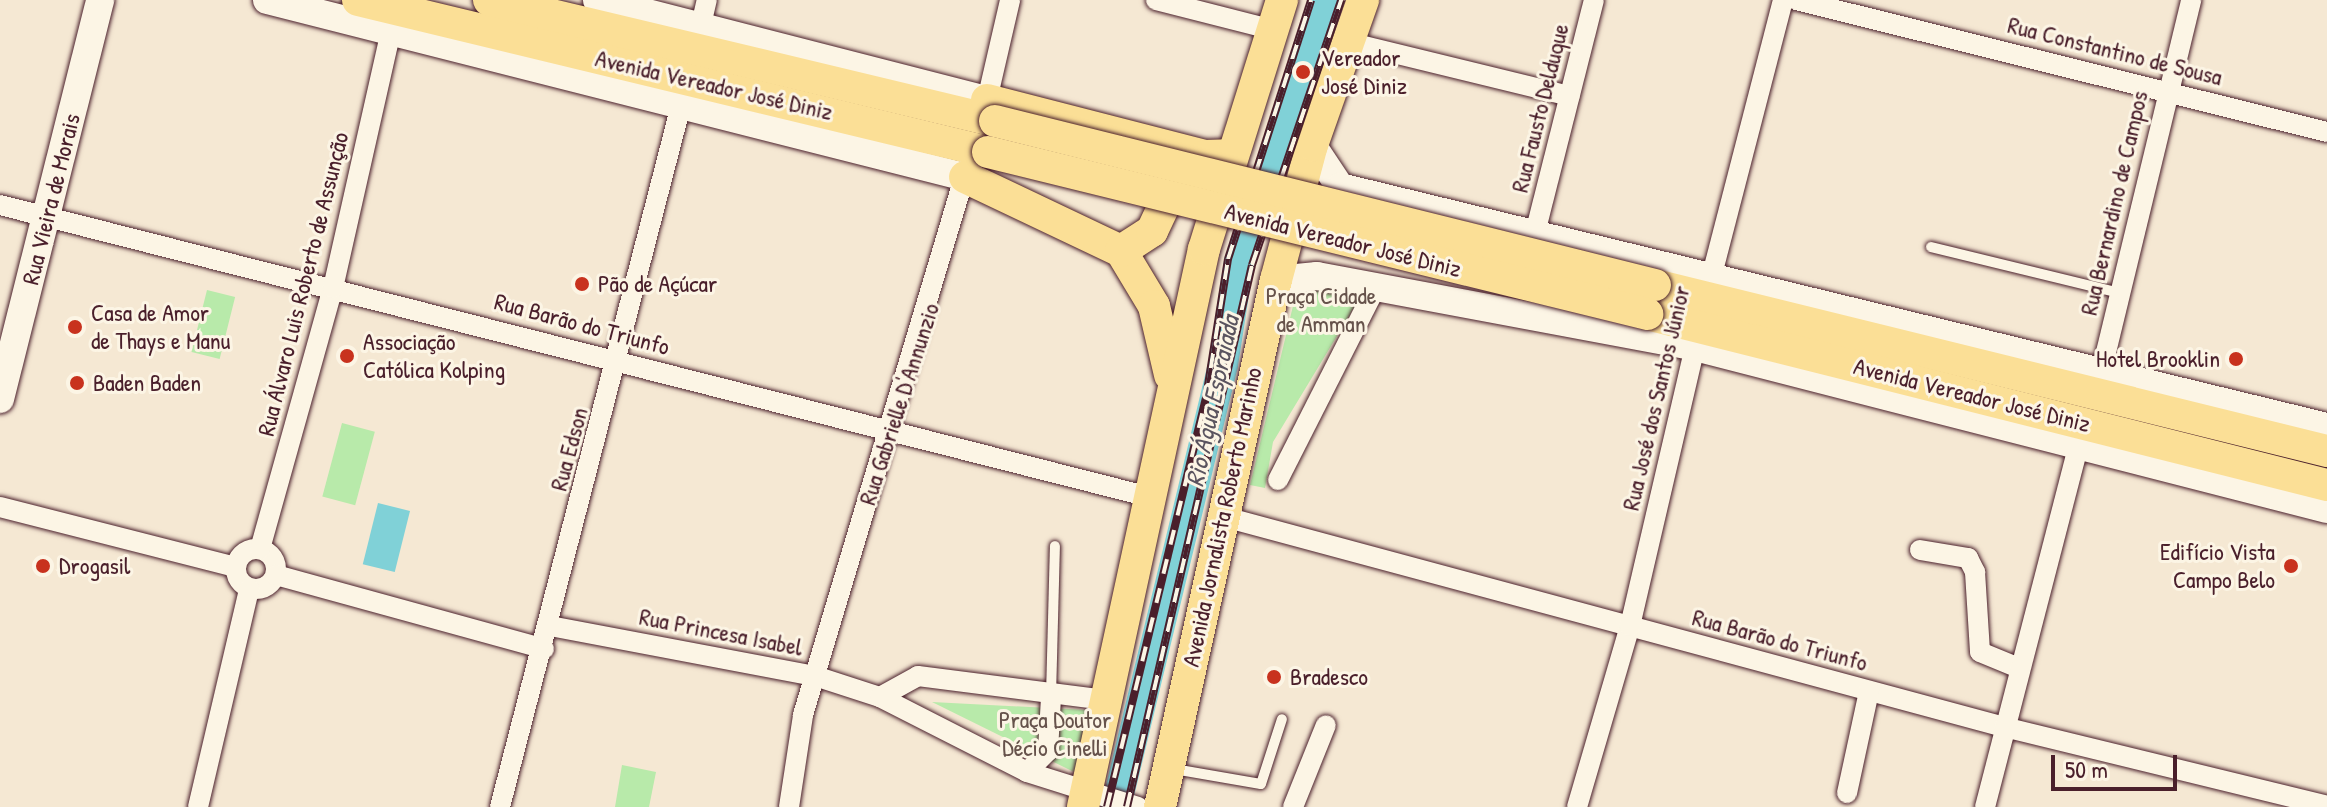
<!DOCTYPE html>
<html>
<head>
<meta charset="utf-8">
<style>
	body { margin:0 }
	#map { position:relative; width:2327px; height:807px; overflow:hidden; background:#f5e8d3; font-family:"Patrick Hand",sans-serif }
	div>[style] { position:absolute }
	.green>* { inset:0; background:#b8eaaa; transform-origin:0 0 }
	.water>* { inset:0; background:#80d1d7; transform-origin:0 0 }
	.river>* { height:30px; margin:-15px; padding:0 15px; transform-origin:15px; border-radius:15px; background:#80d1d7 }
	.roads { filter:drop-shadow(0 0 2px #4a1f2b) drop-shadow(0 0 2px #4a1f2b) }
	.lane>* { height:10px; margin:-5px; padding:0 5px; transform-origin:5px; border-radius:5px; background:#fcf5e5 }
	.street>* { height:20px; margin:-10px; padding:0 10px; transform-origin:10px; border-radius:10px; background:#fcf5e5 }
	.street>.ring { margin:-10px; padding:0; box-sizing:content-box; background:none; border:20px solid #fcf5e5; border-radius:50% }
	.secondary>* { height:28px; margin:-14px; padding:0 14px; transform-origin:14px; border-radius:14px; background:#fcf5e5 }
	.primary>* { height:32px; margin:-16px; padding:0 16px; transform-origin:16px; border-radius:16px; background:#fbdf96 }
	.rail>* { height:8px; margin-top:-4px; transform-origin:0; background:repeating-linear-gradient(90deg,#fcf5e5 0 15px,#4a1f2b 0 30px); box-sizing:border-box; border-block:2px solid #4a1f2b }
	.bridges { filter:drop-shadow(0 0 2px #4a1f2b) drop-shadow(0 0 2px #4a1f2b) }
	.primary-bridge>* { height:32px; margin:-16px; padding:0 16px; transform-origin:16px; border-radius:16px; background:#fbdf96 }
	.dots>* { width:22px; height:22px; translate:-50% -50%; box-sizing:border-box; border:4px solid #fcf5e5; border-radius:50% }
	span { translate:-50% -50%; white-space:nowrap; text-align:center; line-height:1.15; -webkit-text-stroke:6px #fcf5e5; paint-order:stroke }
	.street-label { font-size:24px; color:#4a1f2b }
	.poi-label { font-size:24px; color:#4a1f2b }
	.left { translate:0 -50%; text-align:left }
	.right { translate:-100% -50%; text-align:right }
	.park-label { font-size:24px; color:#66524b }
	.water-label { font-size:26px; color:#5a545f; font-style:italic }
	.scale { position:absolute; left:2051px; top:755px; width:126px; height:36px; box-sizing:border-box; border:4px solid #4a1f2b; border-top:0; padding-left:10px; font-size:24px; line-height:28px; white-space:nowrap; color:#4a1f2b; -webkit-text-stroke:6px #fcf5e5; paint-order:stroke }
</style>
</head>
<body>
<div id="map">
	<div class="green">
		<i style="clip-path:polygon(1298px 285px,1354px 287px,1357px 303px,1273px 442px,1265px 488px,1250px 485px)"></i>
		<i style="left:207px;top:290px;width:29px;height:64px;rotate:14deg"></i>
		<i style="left:342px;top:423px;width:34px;height:76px;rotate:15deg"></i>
		<i style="clip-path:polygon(932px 702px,1088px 710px,1076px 773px)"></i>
		<i style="clip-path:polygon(622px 765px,656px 772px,649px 807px,615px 807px)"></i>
	</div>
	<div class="water">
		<i style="left:378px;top:503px;width:33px;height:63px;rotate:14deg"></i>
	</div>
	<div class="river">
		<i style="left:1116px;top:807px;width:455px;rotate:-76.4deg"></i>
		<i style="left:1223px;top:365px;width:104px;rotate:-81.2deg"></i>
		<i style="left:1239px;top:262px;width:276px;rotate:-71.8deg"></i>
	</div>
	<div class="roads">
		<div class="lane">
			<i style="left:1931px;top:247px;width:194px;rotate:13.7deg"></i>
			<i style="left:1051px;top:696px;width:150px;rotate:-88.5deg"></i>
			<i style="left:1174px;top:769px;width:88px;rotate:9.8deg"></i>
			<i style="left:1261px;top:784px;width:68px;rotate:-72.1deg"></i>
		</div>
		<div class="street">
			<i style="left:1156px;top:0;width:118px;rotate:14.3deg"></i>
			<i style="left:1796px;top:0;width:547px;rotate:13.96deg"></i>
			<i style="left:701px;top:25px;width:26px;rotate:-77deg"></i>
			<i style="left:1348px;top:42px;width:228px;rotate:13.7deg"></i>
			<i style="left:987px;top:100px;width:103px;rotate:-77deg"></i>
			<i style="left:0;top:205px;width:1186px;rotate:14.25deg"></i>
			<i style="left:1536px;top:229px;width:236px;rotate:-75.8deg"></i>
			<i style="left:1708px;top:290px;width:300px;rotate:-75.5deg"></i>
			<i style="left:2101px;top:373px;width:384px;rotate:-76.4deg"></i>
			<i style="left:1278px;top:480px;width:219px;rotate:-63.1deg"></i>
			<i style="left:0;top:507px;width:243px;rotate:14.3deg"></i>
			<i style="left:1221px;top:516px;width:811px;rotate:15.08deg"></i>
			<i style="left:2004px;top:727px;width:333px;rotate:13.7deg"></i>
			<i class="ring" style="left:236px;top:549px;width:20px;height:20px"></i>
			<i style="left:260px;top:549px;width:271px;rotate:-74.4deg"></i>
			<i style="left:333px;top:288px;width:263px;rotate:-77.3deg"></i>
			<i style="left:1920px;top:550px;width:49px;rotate:9.5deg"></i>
			<i style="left:1968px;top:558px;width:16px;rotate:63deg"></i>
			<i style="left:1975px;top:572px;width:80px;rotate:86.4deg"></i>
			<i style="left:1980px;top:652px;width:42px;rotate:22.3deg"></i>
			<i style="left:276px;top:575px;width:278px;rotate:15.4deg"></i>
			<i style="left:550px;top:626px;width:270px;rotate:10.7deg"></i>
			<i style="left:815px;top:676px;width:68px;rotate:17.9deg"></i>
			<i style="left:880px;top:697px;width:165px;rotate:27deg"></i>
			<i style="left:1027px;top:772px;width:116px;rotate:17.5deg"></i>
			<i style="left:880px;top:697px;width:43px;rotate:-28.9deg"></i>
			<i style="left:918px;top:676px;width:189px;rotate:7.3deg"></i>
			<i style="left:1027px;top:772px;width:30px;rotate:-45deg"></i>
			<i style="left:1048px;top:751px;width:53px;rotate:-86.8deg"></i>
			<i style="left:1847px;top:793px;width:104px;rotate:-77.8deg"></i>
			<i style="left:198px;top:807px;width:224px;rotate:-76.8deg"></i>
			<i style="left:500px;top:807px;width:729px;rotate:-75.54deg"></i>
			<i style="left:789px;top:807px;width:93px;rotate:-81.3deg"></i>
			<i style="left:803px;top:715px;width:571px;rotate:-73.31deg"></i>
			<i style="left:1293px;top:807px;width:88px;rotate:-68.1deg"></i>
			<i style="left:1577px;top:807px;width:189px;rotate:-73.7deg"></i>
			<i style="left:1630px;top:626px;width:297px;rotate:-76.9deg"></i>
			<i style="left:1985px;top:807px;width:372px;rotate:-75.5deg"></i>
		</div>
		<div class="secondary">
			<i style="left:267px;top:0;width:720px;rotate:14.23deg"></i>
			<i style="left:597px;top:0;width:403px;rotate:14.4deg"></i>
			<i style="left:987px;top:100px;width:19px;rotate:108deg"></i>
			<i style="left:1312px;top:145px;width:50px;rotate:56.3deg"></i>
			<i style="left:1340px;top:187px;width:1016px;rotate:13.67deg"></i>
			<i style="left:1276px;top:280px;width:41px;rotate:-5.6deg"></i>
			<i style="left:1317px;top:276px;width:385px;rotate:10.6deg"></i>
			<i style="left:1695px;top:347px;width:652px;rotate:14.38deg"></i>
			<i style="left:0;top:399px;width:411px;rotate:-75.9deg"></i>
		</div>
		<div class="primary">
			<i style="left:358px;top:0;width:648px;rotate:13.56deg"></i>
			<i style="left:489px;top:0;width:520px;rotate:13.45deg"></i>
			<i style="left:987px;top:100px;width:225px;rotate:14.4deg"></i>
			<i style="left:1205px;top:156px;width:23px;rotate:-2deg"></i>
			<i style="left:965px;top:177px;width:173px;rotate:25.4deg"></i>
			<i style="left:1121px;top:251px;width:64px;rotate:59deg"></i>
			<i style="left:1154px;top:306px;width:71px;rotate:76.9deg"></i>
			<i style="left:1121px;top:251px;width:37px;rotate:-33deg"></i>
			<i style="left:1152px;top:231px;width:63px;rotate:-64.7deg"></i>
			<i style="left:1655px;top:285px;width:692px;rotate:13.88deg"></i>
			<i style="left:1647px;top:314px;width:701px;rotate:14.12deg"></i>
			<i style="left:1083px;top:807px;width:571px;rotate:-77.77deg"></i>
			<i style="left:1204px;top:249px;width:261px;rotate:-72.6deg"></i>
			<i style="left:1160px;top:807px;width:540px;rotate:-77.59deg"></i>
			<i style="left:1276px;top:280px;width:140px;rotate:-75.1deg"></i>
			<i style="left:1312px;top:145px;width:154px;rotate:-70.6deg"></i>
		</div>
	</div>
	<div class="rail">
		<i style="left:1107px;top:807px;width:421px;rotate:-76.4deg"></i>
		<i style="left:1206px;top:398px;width:141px;rotate:-81deg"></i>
		<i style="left:1228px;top:259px;width:272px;rotate:-72.2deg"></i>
		<i style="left:1127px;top:807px;width:556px;rotate:-77.01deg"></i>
		<i style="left:1252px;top:265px;width:280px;rotate:-71.4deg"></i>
	</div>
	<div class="bridges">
		<div class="primary-bridge">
			<i style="left:995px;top:121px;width:680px;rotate:13.95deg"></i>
			<i style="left:988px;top:152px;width:679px;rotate:13.81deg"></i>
		</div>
	</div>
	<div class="dots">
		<i style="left:1303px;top:72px;background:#c8321e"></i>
		<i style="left:582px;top:284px;background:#c8321e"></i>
		<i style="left:75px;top:327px;background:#c8321e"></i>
		<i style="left:347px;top:356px;background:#c8321e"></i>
		<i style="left:2236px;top:359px;background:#c8321e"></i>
		<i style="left:77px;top:383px;background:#c8321e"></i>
		<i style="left:43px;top:566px;background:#c8321e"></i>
		<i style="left:2291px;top:566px;background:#c8321e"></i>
		<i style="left:1274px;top:677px;background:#c8321e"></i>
	</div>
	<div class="street-label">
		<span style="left:2115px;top:51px;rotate:14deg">Rua Constantino de Sousa</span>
		<span style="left:714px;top:85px;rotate:13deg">Avenida Vereador José Diniz</span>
		<span style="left:1540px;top:108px;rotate:-76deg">Rua Fausto Delduque</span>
		<span style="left:51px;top:199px;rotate:-76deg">Rua Vieira de Morais</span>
		<span style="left:2114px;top:203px;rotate:-77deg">Rua Bernardino de Campos</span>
		<span style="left:1343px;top:240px;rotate:14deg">Avenida Vereador José Diniz</span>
		<span style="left:303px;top:284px;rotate:-76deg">Rua Álvaro Luis Roberto de Assunção</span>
		<span style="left:582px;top:324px;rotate:15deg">Rua Barão do Triunfo</span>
		<span style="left:1972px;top:395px;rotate:14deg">Avenida Vereador José Diniz</span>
		<span style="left:1656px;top:398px;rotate:-77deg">Rua José dos Santos Júnior</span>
		<span style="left:899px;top:404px;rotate:-72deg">Rua Gabrielle D'Annunzio</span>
		<span style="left:569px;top:449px;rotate:-75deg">Rua Edson</span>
		<span style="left:1222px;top:517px;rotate:-78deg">Avenida Jornalista Roberto Marinho</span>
		<span style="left:721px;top:632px;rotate:11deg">Rua Princesa Isabel</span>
		<span style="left:1780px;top:640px;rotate:15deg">Rua Barão do Triunfo</span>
	</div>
	<div class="poi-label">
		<span class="left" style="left:1321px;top:72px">Vereador<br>José Diniz</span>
		<span class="left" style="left:598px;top:284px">Pão de Açúcar</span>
		<span class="left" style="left:91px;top:327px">Casa de Amor<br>de Thays e Manu</span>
		<span class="left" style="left:363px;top:356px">Associação<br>Católica Kolping</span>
		<span class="right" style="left:2220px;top:359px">Hotel Brooklin</span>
		<span class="left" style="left:93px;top:383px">Baden Baden</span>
		<span class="right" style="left:2275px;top:566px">Edifício Vista<br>Campo Belo</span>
		<span class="left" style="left:59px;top:566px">Drogasil</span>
		<span class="left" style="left:1290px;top:677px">Bradesco</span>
	</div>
	<div class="park-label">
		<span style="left:1321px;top:310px">Praça Cidade<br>de Amman</span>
		<span style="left:1055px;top:734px">Praça Doutor<br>Décio Cinelli</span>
	</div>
	<div class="water-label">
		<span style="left:1212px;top:401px;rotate:-78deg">Rio Água Espraiada</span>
	</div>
	<div class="scale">50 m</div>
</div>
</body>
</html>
